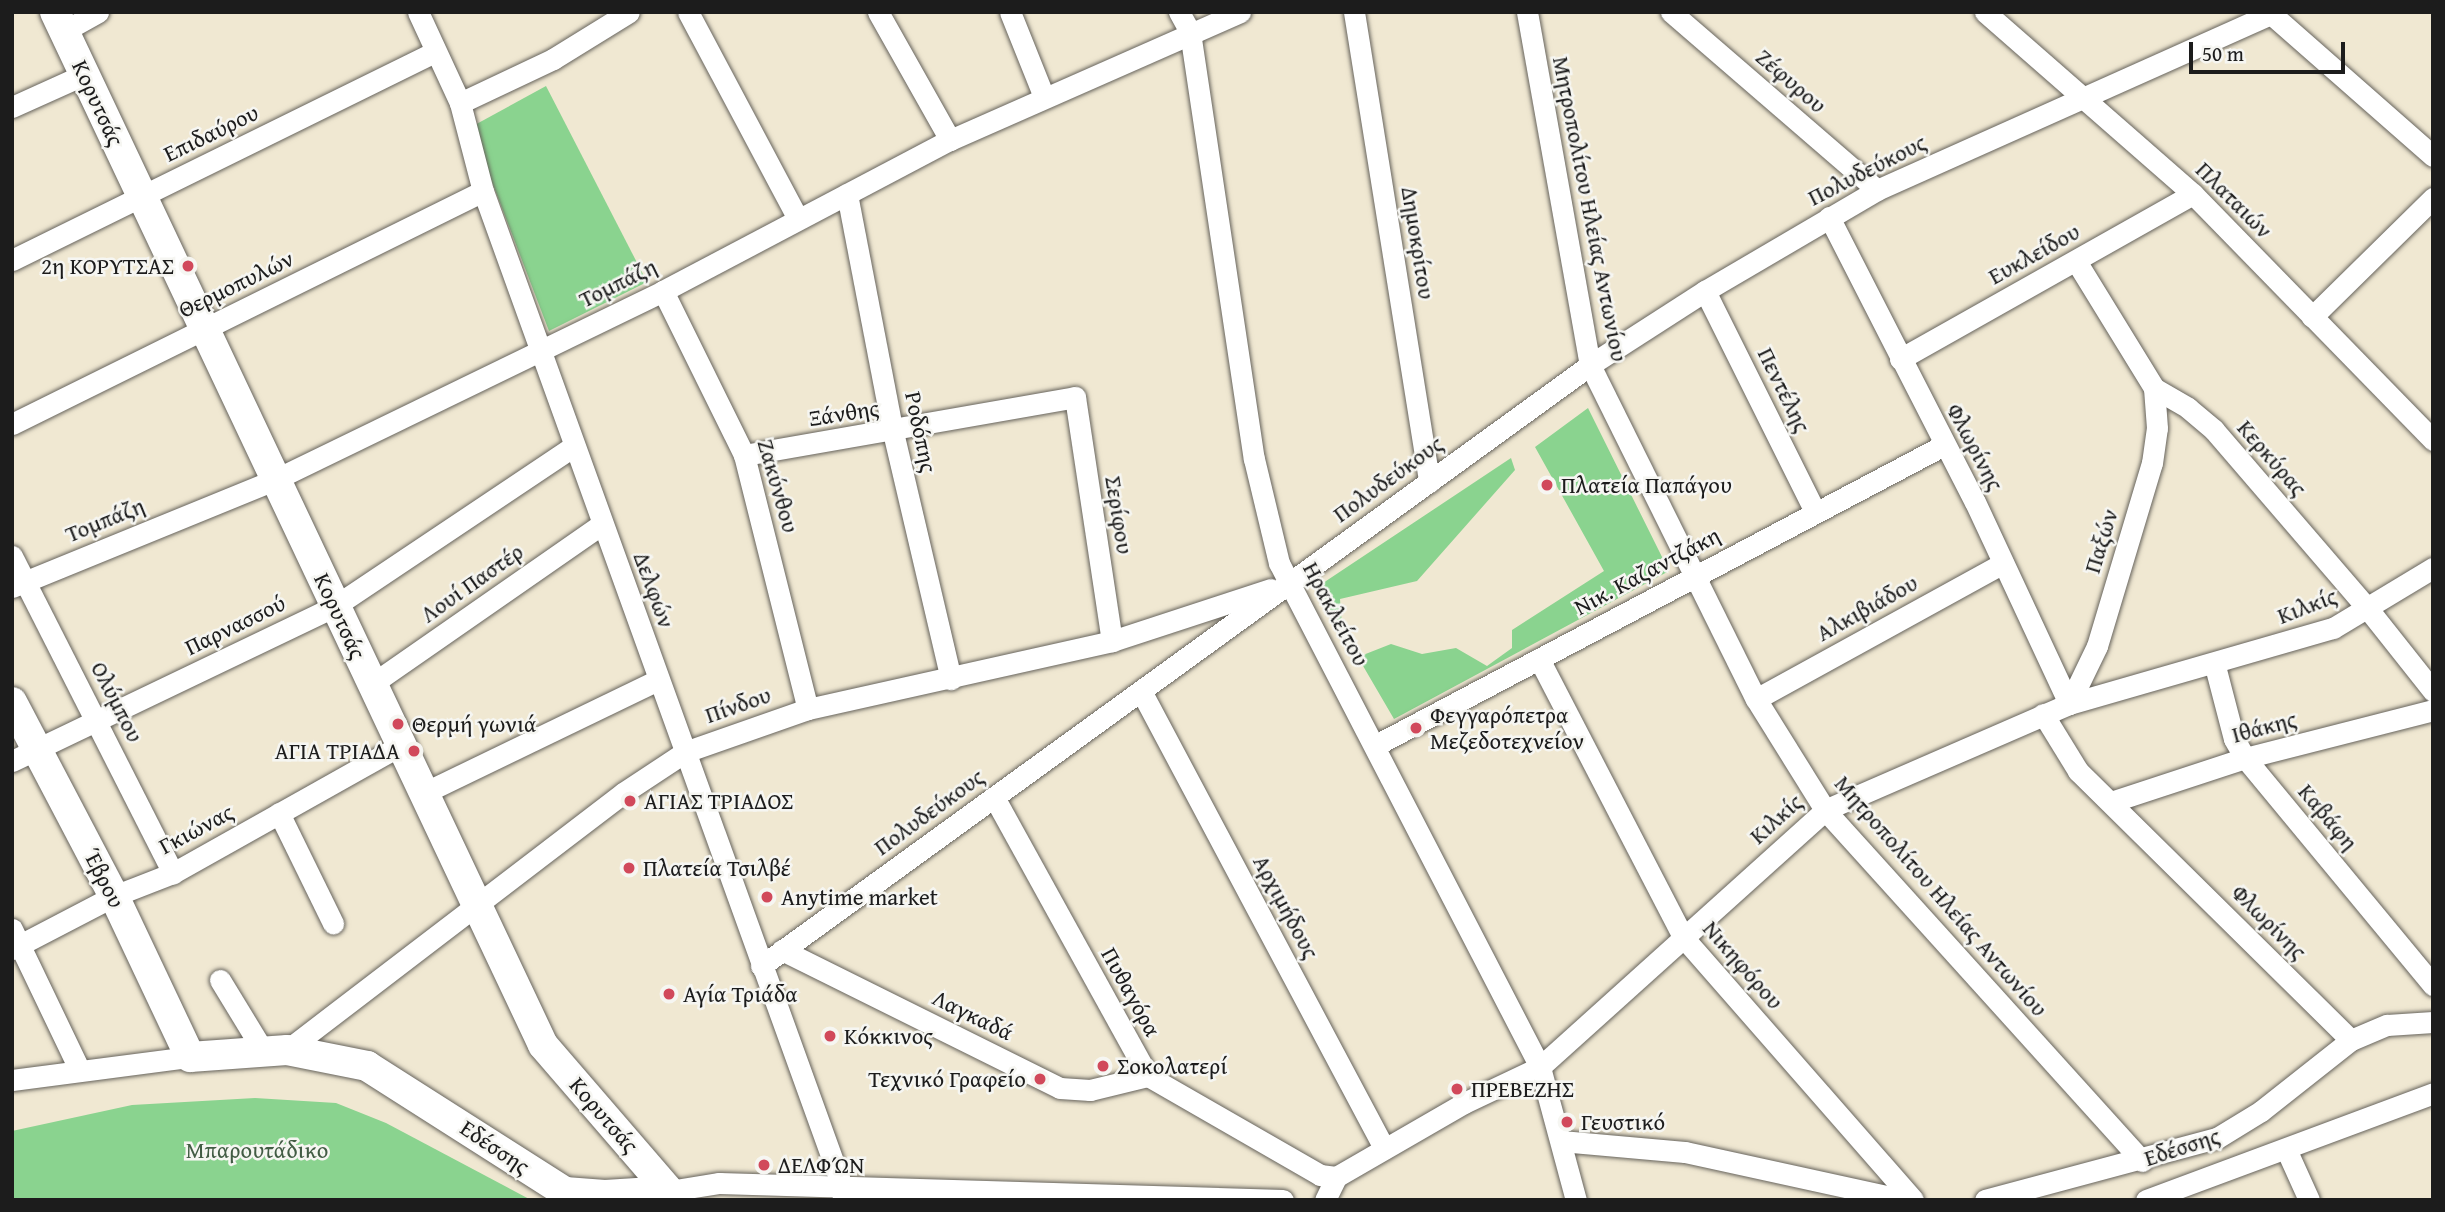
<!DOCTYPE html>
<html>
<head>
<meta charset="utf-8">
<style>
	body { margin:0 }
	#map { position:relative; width:2445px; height:1212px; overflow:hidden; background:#f0e8d2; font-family:"Gentium Book Plus",serif }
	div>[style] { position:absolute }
	.green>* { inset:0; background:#8ad38f }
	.roads { filter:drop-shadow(0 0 2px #66635c) drop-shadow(0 0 2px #66635c) }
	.street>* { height:21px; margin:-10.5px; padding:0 10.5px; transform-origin:10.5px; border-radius:10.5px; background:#fff }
	.secondary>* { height:30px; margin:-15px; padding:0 15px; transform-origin:15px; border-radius:15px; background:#fff }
	.dots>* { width:19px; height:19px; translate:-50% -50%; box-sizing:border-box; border:4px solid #f6f6f2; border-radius:50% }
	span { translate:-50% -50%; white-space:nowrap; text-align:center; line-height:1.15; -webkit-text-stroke:5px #f6f6f2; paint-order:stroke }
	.street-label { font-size:23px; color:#1c1c1c }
	.poi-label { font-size:23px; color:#1c1c1c }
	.right { translate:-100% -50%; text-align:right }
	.left { translate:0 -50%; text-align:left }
	.park-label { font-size:23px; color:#425c44 }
	.frame { position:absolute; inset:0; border:14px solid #1c1c1c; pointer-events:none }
	.scale { position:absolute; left:2189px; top:42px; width:156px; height:32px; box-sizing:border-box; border:4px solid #1c1c1c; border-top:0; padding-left:9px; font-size:21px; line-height:24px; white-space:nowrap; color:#1c1c1c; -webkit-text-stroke:5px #f6f6f2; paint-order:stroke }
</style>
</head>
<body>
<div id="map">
	<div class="green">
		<i style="clip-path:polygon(546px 86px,647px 282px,549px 331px,471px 127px)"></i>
		<i style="clip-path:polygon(1588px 408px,1669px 571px,1394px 719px,1317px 587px,1511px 458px,1515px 470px,1417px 581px,1340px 599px,1342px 625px,1363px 655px,1391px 644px,1422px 654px,1456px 648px,1487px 666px,1512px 648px,1512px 630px,1604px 571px,1535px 447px)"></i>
		<i style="clip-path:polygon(255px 1098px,336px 1103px,386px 1123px,531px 1200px,12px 1200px,12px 1131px,132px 1105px)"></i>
	</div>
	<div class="roads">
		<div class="street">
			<i style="left:418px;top:12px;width:100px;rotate:65.2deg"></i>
			<i style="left:460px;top:103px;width:91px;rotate:75.4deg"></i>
			<i style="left:483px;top:191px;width:1058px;rotate:70.16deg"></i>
			<i style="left:842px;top:1186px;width:14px;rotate:86deg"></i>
			<i style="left:688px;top:12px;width:234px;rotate:62deg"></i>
			<i style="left:878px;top:12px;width:147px;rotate:60.6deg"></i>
			<i style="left:1010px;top:12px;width:92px;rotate:68.2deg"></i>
			<i style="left:1179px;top:12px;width:23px;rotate:61deg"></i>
			<i style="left:1190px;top:32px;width:432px;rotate:81.5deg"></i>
			<i style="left:1254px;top:459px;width:107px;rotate:76.5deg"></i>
			<i style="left:1279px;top:563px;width:568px;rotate:62.62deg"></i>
			<i style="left:1540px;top:1067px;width:138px;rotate:74.9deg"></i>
			<i style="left:1354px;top:12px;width:476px;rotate:80.9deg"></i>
			<i style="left:1527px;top:12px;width:359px;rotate:79.9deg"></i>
			<i style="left:1590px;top:365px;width:373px;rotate:63.6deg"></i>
			<i style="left:1756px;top:699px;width:131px;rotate:58.1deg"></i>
			<i style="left:1825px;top:810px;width:473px;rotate:47.9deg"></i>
			<i style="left:1671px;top:12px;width:272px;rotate:40.8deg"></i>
			<i style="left:1985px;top:12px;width:276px;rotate:41.2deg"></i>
			<i style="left:2193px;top:194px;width:344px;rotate:45.7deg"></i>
			<i style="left:2269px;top:12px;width:218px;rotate:41.3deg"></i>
			<i style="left:64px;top:31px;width:39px;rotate:-29deg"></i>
			<i style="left:460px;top:103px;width:103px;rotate:-25.3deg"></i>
			<i style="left:553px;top:59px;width:89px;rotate:-31.7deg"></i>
			<i style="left:12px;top:107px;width:80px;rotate:-24.3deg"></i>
			<i style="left:847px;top:194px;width:242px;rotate:79.1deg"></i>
			<i style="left:893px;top:432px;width:254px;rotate:76.8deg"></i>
			<i style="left:1829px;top:217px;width:320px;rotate:62.9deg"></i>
			<i style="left:1975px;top:502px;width:223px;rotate:65deg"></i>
			<i style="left:12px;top:260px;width:469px;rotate:-26.2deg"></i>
			<i style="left:2076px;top:261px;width:149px;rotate:58.4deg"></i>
			<i style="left:2154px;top:388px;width:39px;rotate:30deg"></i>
			<i style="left:2188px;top:408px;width:34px;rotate:40deg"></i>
			<i style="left:2214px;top:430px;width:236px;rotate:49.3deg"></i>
			<i style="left:2368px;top:609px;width:105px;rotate:51.6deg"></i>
			<i style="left:663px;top:291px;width:183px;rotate:63.7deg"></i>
			<i style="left:744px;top:455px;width:262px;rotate:75.9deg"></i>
			<i style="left:1705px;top:291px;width:247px;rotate:63.5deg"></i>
			<i style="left:2312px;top:317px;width:170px;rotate:-44.5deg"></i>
			<i style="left:1900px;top:359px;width:336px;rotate:-29.4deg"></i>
			<i style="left:12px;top:424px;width:525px;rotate:-26.32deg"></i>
			<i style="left:744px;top:455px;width:336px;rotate:-9.9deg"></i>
			<i style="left:1075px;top:397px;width:247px;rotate:81.4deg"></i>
			<i style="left:12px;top:556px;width:356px;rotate:63.1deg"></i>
			<i style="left:12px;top:587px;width:285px;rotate:-22.2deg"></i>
			<i style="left:276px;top:479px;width:430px;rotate:-25.9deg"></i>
			<i style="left:663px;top:291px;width:324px;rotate:-27.8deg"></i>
			<i style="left:950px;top:140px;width:317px;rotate:-23.8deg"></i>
			<i style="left:1539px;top:659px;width:313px;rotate:62.6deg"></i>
			<i style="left:1683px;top:937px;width:349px;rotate:48.8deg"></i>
			<i style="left:2215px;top:666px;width:75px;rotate:75.4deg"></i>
			<i style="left:2234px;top:739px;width:22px;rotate:60deg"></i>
			<i style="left:2245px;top:758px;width:295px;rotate:50.4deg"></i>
			<i style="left:372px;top:684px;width:280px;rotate:-34.8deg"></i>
			<i style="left:1141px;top:691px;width:518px;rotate:62deg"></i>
			<i style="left:1756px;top:699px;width:282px;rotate:-28.8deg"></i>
			<i style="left:2069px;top:704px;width:64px;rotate:-64.2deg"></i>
			<i style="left:2097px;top:646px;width:191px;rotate:-73.3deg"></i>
			<i style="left:2152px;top:463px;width:35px;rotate:-82deg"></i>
			<i style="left:2157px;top:428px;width:40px;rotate:-94.3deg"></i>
			<i style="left:2043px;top:714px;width:67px;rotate:58.4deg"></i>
			<i style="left:2078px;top:771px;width:383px;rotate:44.6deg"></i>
			<i style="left:1376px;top:745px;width:642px;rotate:-27.84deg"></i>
			<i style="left:12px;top:761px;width:358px;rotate:-25.6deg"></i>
			<i style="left:335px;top:606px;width:288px;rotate:-33.8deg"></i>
			<i style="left:424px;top:793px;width:260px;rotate:-25.8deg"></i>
			<i style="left:994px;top:797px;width:319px;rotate:61.1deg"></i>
			<i style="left:1148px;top:1076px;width:198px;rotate:29.9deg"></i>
			<i style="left:1320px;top:1175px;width:16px;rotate:7deg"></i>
			<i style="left:2111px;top:802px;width:141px;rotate:-18.2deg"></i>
			<i style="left:2245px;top:758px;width:194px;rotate:-14.3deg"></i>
			<i style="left:279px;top:813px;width:123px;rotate:63.9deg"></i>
			<i style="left:12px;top:929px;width:157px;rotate:64.4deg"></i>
			<i style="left:12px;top:949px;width:115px;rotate:-27.5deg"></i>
			<i style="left:114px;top:896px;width:63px;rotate:-21.3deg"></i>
			<i style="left:173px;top:873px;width:261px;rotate:-29.3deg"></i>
			<i style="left:782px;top:950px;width:310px;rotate:26.4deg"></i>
			<i style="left:1060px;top:1088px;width:30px;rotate:4deg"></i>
			<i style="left:1090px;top:1090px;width:60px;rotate:-13.6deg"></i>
			<i style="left:761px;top:966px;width:1024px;rotate:-35.94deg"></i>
			<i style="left:1590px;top:365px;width:137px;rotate:-32.8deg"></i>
			<i style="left:1705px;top:291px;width:199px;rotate:-30.4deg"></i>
			<i style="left:1877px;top:190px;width:435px;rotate:-24.1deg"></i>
			<i style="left:220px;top:980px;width:84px;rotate:58.6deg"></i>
			<i style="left:287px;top:1050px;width:423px;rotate:-37.4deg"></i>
			<i style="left:623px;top:793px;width:74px;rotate:-33.5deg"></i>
			<i style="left:685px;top:752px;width:130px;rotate:-19.3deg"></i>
			<i style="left:808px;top:709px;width:312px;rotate:-12.6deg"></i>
			<i style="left:1112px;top:641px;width:167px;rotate:-18.1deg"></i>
			<i style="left:12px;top:1080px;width:179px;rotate:-7.4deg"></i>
			<i style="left:1561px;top:1141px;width:124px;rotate:5.1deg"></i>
			<i style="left:1685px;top:1152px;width:226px;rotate:12.3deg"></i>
			<i style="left:2286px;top:1149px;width:56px;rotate:65.7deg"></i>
			<i style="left:1336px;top:1177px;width:148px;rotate:-30deg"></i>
			<i style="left:1464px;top:1103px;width:84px;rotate:-25.3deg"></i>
			<i style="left:1540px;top:1067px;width:384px;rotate:-42deg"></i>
			<i style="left:1825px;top:810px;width:266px;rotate:-23.5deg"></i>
			<i style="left:2069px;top:704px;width:275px;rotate:-16.1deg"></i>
			<i style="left:2333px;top:628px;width:117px;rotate:-31deg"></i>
			<i style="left:672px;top:1200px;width:9px;rotate:-108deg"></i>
			<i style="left:669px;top:1191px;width:51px;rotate:-9.1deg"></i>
			<i style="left:719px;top:1183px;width:564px;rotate:1.73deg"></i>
			<i style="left:1325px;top:1200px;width:25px;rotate:-64deg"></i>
			<i style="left:1985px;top:1200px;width:240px;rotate:-15deg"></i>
			<i style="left:2217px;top:1138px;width:52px;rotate:-31.5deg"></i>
			<i style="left:2261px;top:1111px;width:115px;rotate:-38.3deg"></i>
			<i style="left:2351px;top:1040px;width:39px;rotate:-23deg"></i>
			<i style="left:2387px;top:1025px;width:46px;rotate:-3.7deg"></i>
			<i style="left:2146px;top:1200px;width:306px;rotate:-20.4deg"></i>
		</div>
		<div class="secondary">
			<i style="left:55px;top:12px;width:1142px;rotate:64.71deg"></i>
			<i style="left:543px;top:1045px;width:193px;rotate:49.2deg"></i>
			<i style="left:12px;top:702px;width:219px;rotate:62.3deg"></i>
			<i style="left:114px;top:896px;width:178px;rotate:64.7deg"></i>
			<i style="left:190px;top:1057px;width:97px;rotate:-4.1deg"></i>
			<i style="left:287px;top:1050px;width:82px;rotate:11.3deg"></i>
			<i style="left:367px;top:1066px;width:235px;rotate:32.5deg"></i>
			<i style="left:565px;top:1192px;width:40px;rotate:4.3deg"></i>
			<i style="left:605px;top:1195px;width:64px;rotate:-3.6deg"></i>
		</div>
	</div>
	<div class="dots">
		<i style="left:188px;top:266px;background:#d1495b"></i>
		<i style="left:1547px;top:485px;background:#d1495b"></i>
		<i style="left:398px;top:724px;background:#d1495b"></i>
		<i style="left:1416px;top:728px;background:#d1495b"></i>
		<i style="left:414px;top:751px;background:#d1495b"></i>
		<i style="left:630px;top:801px;background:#d1495b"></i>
		<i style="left:629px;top:868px;background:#d1495b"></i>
		<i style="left:767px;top:897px;background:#d1495b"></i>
		<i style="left:669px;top:994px;background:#d1495b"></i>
		<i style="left:830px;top:1036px;background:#d1495b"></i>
		<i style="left:1103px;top:1066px;background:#d1495b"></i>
		<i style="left:1040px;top:1079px;background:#d1495b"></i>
		<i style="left:1457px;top:1089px;background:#d1495b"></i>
		<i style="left:1567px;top:1122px;background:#d1495b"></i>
		<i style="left:764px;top:1165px;background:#d1495b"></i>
	</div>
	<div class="street-label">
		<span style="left:1791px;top:81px;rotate:41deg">Ζέφυρου</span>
		<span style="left:98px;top:103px;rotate:65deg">Κορυτσάς</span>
		<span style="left:211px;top:133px;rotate:-26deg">Επιδαύρου</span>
		<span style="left:1867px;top:170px;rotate:-27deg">Πολυδεύκους</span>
		<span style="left:2234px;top:200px;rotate:45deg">Πλαταιών</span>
		<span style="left:1590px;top:209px;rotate:79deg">Μητροπολίτου Ηλείας Αντωνίου</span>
		<span style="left:1418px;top:243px;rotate:81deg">Δημοκρίτου</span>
		<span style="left:2034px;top:254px;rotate:-29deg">Ευκλείδου</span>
		<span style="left:618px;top:283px;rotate:-26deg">Τομπάζη</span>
		<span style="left:236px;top:284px;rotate:-26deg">Θερμοπυλών</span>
		<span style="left:1784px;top:390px;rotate:64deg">Πεντέλης</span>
		<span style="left:844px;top:413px;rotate:-9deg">Ξάνθης</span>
		<span style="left:921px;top:432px;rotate:78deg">Ροδόπης</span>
		<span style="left:1975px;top:447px;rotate:62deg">Φλωρίνης</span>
		<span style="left:2272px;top:458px;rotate:49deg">Κερκύρας</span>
		<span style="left:1388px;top:479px;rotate:-36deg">Πολυδεύκους</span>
		<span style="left:778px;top:486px;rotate:74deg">Ζακύνθου</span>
		<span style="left:1119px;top:515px;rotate:81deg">Σερίφου</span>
		<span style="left:105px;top:520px;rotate:-22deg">Τομπάζη</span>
		<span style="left:2101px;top:541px;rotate:-73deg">Παξών</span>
		<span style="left:1647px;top:571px;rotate:-28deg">Νικ. Καζαντζάκη</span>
		<span style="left:472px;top:583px;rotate:-35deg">Λουί Παστέρ</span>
		<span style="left:654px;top:590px;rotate:70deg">Δελφών</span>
		<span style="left:2307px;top:606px;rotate:-21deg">Κιλκίς</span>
		<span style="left:1867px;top:608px;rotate:-29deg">Αλκιβιάδου</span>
		<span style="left:1336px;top:614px;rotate:62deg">Ηρακλείτου</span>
		<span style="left:340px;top:616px;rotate:65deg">Κορυτσάς</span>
		<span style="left:235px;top:625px;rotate:-26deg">Παρνασσού</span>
		<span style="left:117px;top:702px;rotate:63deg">Ολύμπου</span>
		<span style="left:738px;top:705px;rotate:-19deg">Πίνδου</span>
		<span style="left:2264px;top:727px;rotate:-15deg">Ιθάκης</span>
		<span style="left:929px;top:812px;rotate:-36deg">Πολυδεύκους</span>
		<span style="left:2328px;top:817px;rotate:50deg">Καβάφη</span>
		<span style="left:1776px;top:819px;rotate:-42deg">Κιλκίς</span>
		<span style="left:196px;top:829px;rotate:-28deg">Γκιώνας</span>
		<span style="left:104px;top:878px;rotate:63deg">Έβρου</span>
		<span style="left:1941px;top:896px;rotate:49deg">Μητροπολίτου Ηλείας Αντωνίου</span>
		<span style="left:1286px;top:907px;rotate:62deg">Αρχιμήδους</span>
		<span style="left:2269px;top:922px;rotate:45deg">Φλωρίνης</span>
		<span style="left:1743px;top:965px;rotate:49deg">Νικηφόρου</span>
		<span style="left:1131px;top:992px;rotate:61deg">Πυθαγόρα</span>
		<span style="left:973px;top:1015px;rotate:26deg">Λαγκαδά</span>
		<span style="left:604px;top:1115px;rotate:49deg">Κορυτσάς</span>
		<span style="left:495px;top:1147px;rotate:34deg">Εδέσσης</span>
		<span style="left:2182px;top:1147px;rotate:-18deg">Εδέσσης</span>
	</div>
	<div class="poi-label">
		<span class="right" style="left:174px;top:266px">2η ΚΟΡΥΤΣΑΣ</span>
		<span class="left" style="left:1561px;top:485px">Πλατεία Παπάγου</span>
		<span class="left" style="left:1430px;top:728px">Φεγγαρόπετρα<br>Μεζεδοτεχνείον</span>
		<span class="left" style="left:412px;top:724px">Θερμή γωνιά</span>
		<span class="right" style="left:400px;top:751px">ΑΓΙΑ ΤΡΙΑΔΑ</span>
		<span class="left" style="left:644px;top:801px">ΑΓΙΑΣ ΤΡΙΑΔΟΣ</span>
		<span class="left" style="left:643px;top:868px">Πλατεία Τσιλβέ</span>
		<span class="left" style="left:781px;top:897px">Anytime market</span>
		<span class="left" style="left:683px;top:994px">Αγία Τριάδα</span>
		<span class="left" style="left:844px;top:1036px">Κόκκινος</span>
		<span class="left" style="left:1117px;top:1066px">Σοκολατερί</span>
		<span class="right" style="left:1026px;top:1079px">Τεχνικό Γραφείο</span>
		<span class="left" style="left:1471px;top:1089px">ΠΡΕΒΕΖΗΣ</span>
		<span class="left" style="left:1581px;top:1122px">Γευστικό</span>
		<span class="left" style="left:778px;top:1165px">ΔΕΛΦΏΝ</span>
	</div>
	<div class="park-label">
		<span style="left:257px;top:1150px">Μπαρουτάδικο</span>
	</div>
	<div class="frame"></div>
	<div class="scale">50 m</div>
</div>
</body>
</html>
